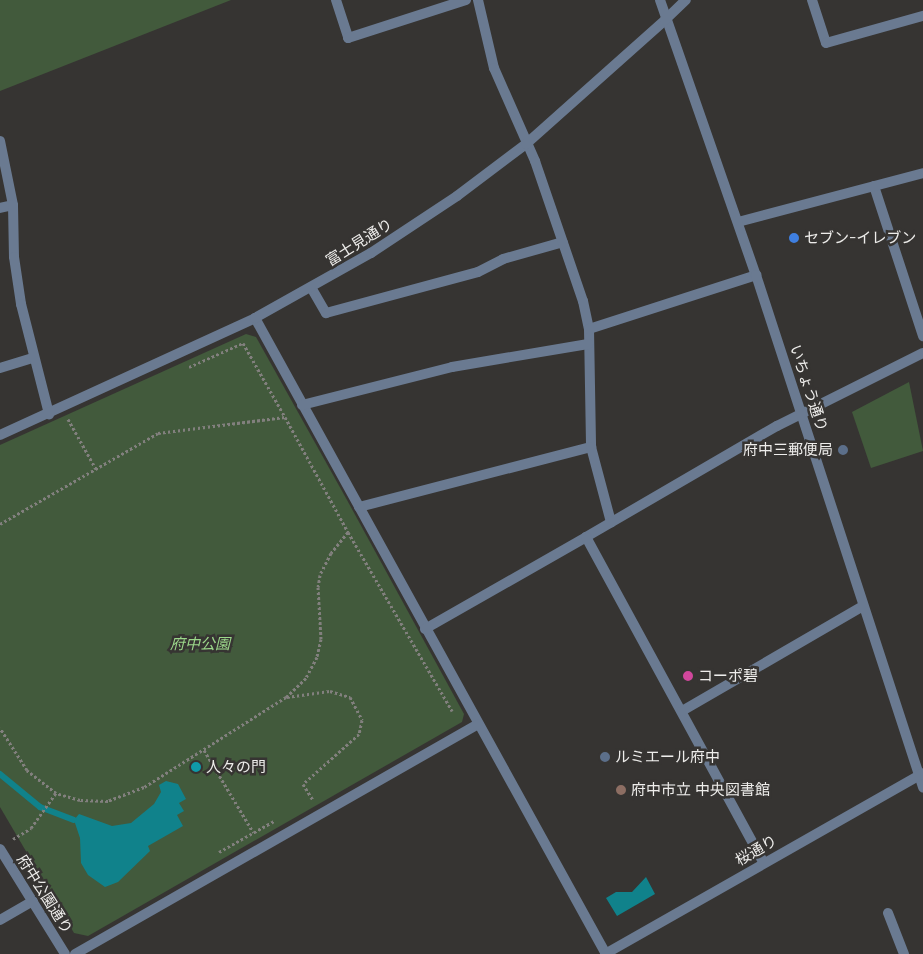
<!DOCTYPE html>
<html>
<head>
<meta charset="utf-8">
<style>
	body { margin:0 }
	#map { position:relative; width:923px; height:954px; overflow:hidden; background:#363432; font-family:Lora,"Noto Sans JP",serif }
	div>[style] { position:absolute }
	.green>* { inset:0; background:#425a3c }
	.water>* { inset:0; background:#10828b }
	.stream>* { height:6px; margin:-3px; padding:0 3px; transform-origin:3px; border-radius:3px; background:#10828b }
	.path>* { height:3px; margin-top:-1.5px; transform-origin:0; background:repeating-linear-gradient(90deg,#82807e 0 2.5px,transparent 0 5px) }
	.service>* { height:10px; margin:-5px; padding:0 5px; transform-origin:5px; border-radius:5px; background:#6a7a91 }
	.minor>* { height:10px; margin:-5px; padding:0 5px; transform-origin:5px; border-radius:5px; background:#6a7a91 }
	.tertiary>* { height:10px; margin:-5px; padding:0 5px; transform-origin:5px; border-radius:5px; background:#6a7a91 }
	.dots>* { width:14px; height:14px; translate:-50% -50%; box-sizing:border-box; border:2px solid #363432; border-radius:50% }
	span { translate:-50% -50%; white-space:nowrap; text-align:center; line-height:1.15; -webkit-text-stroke:5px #363432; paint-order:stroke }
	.poi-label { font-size:15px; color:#eeedeb }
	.left { translate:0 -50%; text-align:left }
	.right { translate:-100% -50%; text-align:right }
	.street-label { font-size:15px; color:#eeedeb }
	.park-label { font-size:15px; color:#9bd78a; font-style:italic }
</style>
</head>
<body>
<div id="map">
	<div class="green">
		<i style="clip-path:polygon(0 0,231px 0,0 91px)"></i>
		<i style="clip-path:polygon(246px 334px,256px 337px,347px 500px,464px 714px,462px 722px,88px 936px,74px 933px,0 807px,0 445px)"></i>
		<i style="clip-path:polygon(909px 382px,923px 451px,871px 468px,852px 412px)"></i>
	</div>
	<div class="water">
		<i style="clip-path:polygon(166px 781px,178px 784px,186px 799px,179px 803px,184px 811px,177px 815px,183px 826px,148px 846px,150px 851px,118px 882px,105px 887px,88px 875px,81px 863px,80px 838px,74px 820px,79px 814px,112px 826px,131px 823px,154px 804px,161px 792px,159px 785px)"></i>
		<i style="clip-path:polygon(646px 877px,655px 894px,617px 916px,606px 898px,616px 892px,632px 892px)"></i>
	</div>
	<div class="stream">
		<i style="left:0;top:774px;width:52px;rotate:39.5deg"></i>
		<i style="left:40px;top:807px;width:36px;rotate:21deg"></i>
	</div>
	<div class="path">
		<i style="left:189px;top:367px;width:59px;rotate:-24deg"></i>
		<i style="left:243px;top:343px;width:85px;rotate:60.4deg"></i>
		<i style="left:68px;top:419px;width:57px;rotate:60.8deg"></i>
		<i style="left:0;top:524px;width:182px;rotate:-29.9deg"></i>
		<i style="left:158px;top:433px;width:128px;rotate:-7.2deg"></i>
		<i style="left:285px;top:417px;width:131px;rotate:61.3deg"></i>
		<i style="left:348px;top:532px;width:27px;rotate:129deg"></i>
		<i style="left:331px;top:553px;width:25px;rotate:117deg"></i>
		<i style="left:320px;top:575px;width:12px;rotate:99deg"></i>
		<i style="left:318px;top:587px;width:52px;rotate:86.7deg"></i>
		<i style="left:321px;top:639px;width:18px;rotate:103deg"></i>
		<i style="left:317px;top:657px;width:24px;rotate:118deg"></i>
		<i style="left:306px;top:678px;width:28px;rotate:136deg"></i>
		<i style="left:286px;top:697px;width:168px;rotate:147.6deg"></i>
		<i style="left:144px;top:787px;width:39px;rotate:159deg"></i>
		<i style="left:108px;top:801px;width:28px;rotate:-178deg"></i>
		<i style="left:80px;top:800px;width:25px;rotate:-164deg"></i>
		<i style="left:56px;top:793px;width:37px;rotate:-142deg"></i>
		<i style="left:27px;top:770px;width:50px;rotate:-122.7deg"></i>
		<i style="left:348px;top:532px;width:207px;rotate:59.8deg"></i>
		<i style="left:287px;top:697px;width:43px;rotate:-7.9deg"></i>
		<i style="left:330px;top:691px;width:21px;rotate:17deg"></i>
		<i style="left:350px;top:697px;width:26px;rotate:62deg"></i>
		<i style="left:362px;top:720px;width:14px;rotate:102deg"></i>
		<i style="left:359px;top:734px;width:75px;rotate:138.2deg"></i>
		<i style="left:303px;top:784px;width:19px;rotate:58deg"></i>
		<i style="left:204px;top:750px;width:96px;rotate:59.1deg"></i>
		<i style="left:13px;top:839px;width:21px;rotate:-31deg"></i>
		<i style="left:31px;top:828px;width:43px;rotate:-54.5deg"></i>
		<i style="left:219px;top:852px;width:63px;rotate:-29.4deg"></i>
	</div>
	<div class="service">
		<i style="left:336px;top:0;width:40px;rotate:72deg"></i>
		<i style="left:348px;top:38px;width:124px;rotate:-17.9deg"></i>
		<i style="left:0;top:208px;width:13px;rotate:-13deg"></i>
		<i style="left:312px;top:289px;width:28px;rotate:60deg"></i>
		<i style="left:326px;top:313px;width:157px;rotate:-15.1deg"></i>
		<i style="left:478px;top:272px;width:28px;rotate:-27deg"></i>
		<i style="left:503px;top:259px;width:62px;rotate:-15.8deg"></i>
		<i style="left:0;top:368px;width:34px;rotate:-17deg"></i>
		<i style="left:359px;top:507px;width:240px;rotate:-14.5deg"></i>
		<i style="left:0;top:920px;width:38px;rotate:-30deg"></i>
	</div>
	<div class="minor">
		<i style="left:478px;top:0;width:70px;rotate:76.8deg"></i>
		<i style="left:494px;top:68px;width:102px;rotate:66.2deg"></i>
		<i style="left:535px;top:161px;width:148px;rotate:71.1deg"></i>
		<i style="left:583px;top:301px;width:29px;rotate:78deg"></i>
		<i style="left:589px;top:329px;width:118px;rotate:89deg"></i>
		<i style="left:591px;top:447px;width:78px;rotate:75.1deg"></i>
		<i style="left:812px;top:0;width:45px;rotate:72deg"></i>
		<i style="left:826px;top:43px;width:101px;rotate:-15.6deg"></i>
		<i style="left:0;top:141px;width:65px;rotate:78.5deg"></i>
		<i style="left:13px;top:205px;width:52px;rotate:88.9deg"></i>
		<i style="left:14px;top:257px;width:48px;rotate:81.5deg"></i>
		<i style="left:21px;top:304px;width:114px;rotate:75.7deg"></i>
		<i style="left:874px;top:186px;width:158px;rotate:71.9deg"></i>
		<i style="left:738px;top:222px;width:191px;rotate:-14.8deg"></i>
		<i style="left:255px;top:318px;width:726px;rotate:61.11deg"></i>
		<i style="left:589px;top:329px;width:176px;rotate:-17.9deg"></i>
		<i style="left:302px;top:405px;width:155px;rotate:-14.2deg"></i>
		<i style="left:452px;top:367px;width:138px;rotate:-9.6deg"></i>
		<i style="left:0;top:435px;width:281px;rotate:-24.6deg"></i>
		<i style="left:255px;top:318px;width:133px;rotate:-29.3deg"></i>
		<i style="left:371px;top:253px;width:103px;rotate:-33.5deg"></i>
		<i style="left:457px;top:196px;width:86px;rotate:-37deg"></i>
		<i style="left:526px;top:144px;width:186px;rotate:-41.7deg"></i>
		<i style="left:586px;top:537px;width:221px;rotate:-30.2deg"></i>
		<i style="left:777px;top:426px;width:163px;rotate:-26.6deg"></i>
		<i style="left:425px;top:629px;width:185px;rotate:-29.7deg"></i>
		<i style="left:586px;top:537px;width:371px;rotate:61.4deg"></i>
		<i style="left:682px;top:711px;width:209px;rotate:-30.1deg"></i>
		<i style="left:888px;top:913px;width:44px;rotate:68.7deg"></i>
		<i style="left:75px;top:954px;width:464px;rotate:-29.7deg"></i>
	</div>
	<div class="tertiary">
		<i style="left:660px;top:0;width:291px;rotate:70.8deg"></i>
		<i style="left:756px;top:275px;width:539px;rotate:71.94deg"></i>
		<i style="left:665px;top:20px;width:29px;rotate:-44deg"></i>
		<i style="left:0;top:849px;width:123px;rotate:58.2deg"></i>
		<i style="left:605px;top:954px;width:366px;rotate:-29.6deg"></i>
	</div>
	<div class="dots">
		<i style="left:794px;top:238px;background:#3f7fe0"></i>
		<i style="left:843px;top:450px;background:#5c6f8a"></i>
		<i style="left:688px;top:676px;background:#d1479c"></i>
		<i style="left:605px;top:757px;background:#5c6f8a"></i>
		<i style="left:196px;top:767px;background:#0f9aa8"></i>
		<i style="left:621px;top:790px;background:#8d6e63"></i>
	</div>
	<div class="poi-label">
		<span class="left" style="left:804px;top:238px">セブン-イレブン</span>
		<span class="right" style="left:833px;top:450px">府中三郵便局</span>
		<span class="left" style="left:698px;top:676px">コーポ碧</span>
		<span class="left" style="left:615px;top:757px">ルミエール府中</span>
		<span class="left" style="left:206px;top:767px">人々の門</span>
		<span class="left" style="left:631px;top:790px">府中市立 中央図書館</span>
	</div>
	<div class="street-label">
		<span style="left:359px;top:242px;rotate:-32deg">富士見通り</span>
		<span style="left:809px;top:388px;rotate:72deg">いちょう通り</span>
		<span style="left:756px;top:850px;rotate:-30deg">桜通り</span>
		<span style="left:45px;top:894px;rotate:58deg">府中公園通り</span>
	</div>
	<div class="park-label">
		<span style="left:200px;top:644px">府中公園</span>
	</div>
</div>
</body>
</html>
